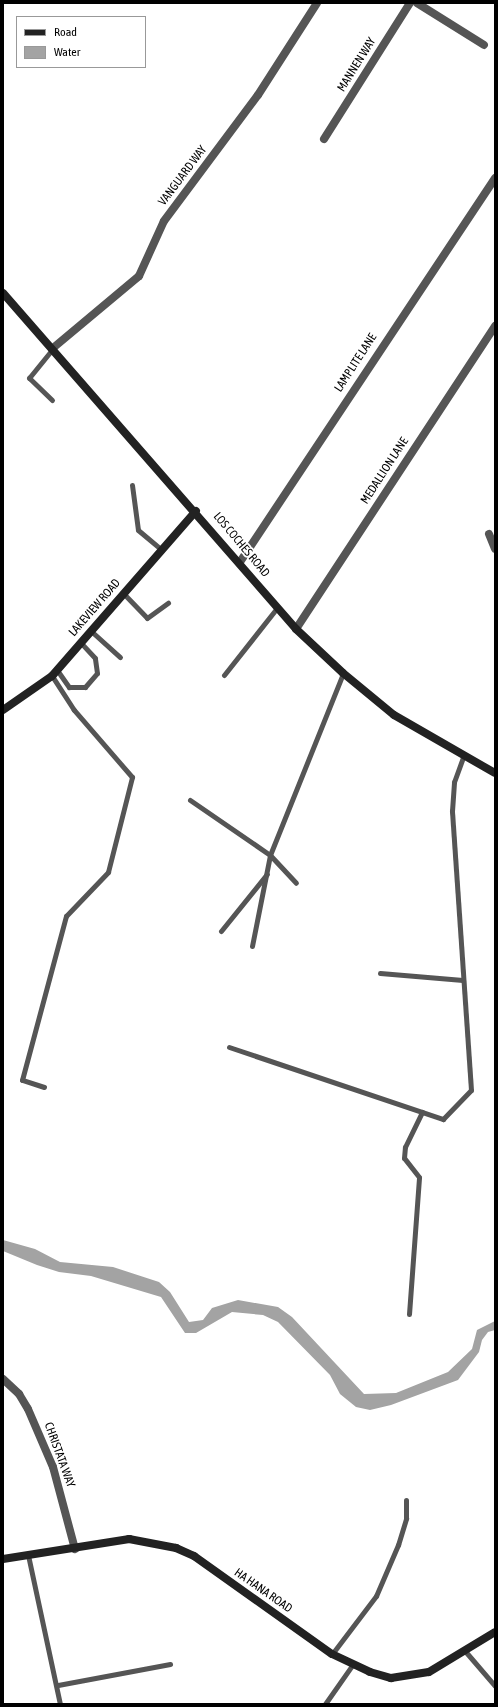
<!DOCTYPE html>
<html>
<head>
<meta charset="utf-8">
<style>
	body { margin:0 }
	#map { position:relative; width:498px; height:1707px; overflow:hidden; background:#fff; font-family:"Asap Condensed",sans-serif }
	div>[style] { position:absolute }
	.water>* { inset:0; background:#a3a3a3 }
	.lane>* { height:5px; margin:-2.5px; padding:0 2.5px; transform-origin:2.5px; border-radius:2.5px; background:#555 }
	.street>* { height:8px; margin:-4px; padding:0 4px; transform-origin:4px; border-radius:4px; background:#555 }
	.secondary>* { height:8px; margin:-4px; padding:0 4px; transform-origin:4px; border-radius:4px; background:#222 }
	span { translate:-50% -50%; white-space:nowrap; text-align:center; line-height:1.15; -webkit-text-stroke:3.5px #fff; paint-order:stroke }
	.street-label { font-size:12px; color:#000 }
	.frame { position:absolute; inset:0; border:4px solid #000; pointer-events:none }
	.legend { position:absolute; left:16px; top:16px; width:130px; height:52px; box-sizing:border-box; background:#fff; border:1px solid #999; margin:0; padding:5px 7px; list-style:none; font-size:12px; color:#000 }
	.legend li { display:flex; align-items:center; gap:8px; height:20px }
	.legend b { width:20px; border:1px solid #999 }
</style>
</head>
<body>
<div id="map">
	<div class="water">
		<i style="clip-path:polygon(3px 1240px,35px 1249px,60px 1262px,113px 1267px,159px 1282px,170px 1292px,189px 1322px,203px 1320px,212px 1308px,238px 1300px,278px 1307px,292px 1317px,364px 1394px,396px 1393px,448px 1372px,472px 1349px,477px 1330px,495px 1321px,495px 1330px,488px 1332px,482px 1340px,479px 1352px,458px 1380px,391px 1405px,370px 1410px,356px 1407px,340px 1394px,330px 1375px,278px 1322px,263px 1315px,232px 1312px,196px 1333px,185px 1333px,161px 1297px,91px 1276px,59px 1272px,37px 1265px,3px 1251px)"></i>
	</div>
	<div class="lane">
		<i style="left:52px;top:400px;width:32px;rotate:-136deg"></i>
		<i style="left:29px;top:378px;width:38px;rotate:-51deg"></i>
		<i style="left:132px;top:485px;width:45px;rotate:82.4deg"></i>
		<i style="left:138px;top:530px;width:31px;rotate:40deg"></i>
		<i style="left:124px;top:594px;width:33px;rotate:46deg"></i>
		<i style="left:147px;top:618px;width:26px;rotate:-36deg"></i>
		<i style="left:91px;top:631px;width:39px;rotate:42deg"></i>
		<i style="left:57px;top:670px;width:21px;rotate:55deg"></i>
		<i style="left:69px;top:687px;width:16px"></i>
		<i style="left:85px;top:687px;width:18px;rotate:-49deg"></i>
		<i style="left:97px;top:673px;width:15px;rotate:-98deg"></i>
		<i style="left:95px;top:658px;width:21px;rotate:-133deg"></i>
		<i style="left:224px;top:675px;width:85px;rotate:-51.7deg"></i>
		<i style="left:190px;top:800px;width:97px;rotate:34.5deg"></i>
		<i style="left:270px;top:855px;width:38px;rotate:47deg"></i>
		<i style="left:221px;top:931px;width:73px;rotate:-51.1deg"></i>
		<i style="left:252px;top:946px;width:93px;rotate:-78.8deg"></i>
		<i style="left:270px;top:855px;width:196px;rotate:-68.1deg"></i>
		<i style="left:380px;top:973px;width:83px;rotate:4.8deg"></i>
		<i style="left:229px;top:1047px;width:226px;rotate:18.6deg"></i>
		<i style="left:443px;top:1119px;width:40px;rotate:-46deg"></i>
		<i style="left:471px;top:1090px;width:280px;rotate:-93.9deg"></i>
		<i style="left:452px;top:811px;width:29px;rotate:-86deg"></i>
		<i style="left:454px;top:782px;width:27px;rotate:-70deg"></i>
		<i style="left:44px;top:1087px;width:23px;rotate:-162deg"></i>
		<i style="left:22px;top:1080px;width:170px;rotate:-75deg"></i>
		<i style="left:66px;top:916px;width:61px;rotate:-46.3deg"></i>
		<i style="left:108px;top:872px;width:98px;rotate:-75.8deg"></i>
		<i style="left:132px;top:777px;width:89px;rotate:-130.9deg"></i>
		<i style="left:74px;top:710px;width:40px;rotate:-122.9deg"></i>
		<i style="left:409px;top:1314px;width:137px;rotate:-85.8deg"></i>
		<i style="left:419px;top:1177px;width:24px;rotate:-128deg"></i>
		<i style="left:404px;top:1158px;width:11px;rotate:-85deg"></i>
		<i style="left:405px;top:1147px;width:39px;rotate:-64deg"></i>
		<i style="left:28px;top:1555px;width:152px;rotate:77.9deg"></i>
		<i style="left:465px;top:1651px;width:46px;rotate:49.4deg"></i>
		<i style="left:332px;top:1654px;width:73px;rotate:-52.8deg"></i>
		<i style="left:376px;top:1596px;width:56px;rotate:-66.7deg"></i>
		<i style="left:398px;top:1545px;width:28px;rotate:-73deg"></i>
		<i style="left:406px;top:1518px;width:18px;rotate:-90deg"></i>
		<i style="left:58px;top:1685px;width:114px;rotate:-10.6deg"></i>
		<i style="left:325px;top:1704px;width:49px;rotate:-55deg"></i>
	</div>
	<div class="street">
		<i style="left:417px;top:3px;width:79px;rotate:32.1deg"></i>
		<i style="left:324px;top:139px;width:161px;rotate:-57.7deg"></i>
		<i style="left:53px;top:348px;width:112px;rotate:-39.9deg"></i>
		<i style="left:139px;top:276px;width:60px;rotate:-65.6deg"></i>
		<i style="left:164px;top:221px;width:157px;rotate:-53.3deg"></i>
		<i style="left:258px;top:95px;width:109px;rotate:-57.3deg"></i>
		<i style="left:489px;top:534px;width:16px;rotate:68deg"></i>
		<i style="left:240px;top:562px;width:461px;rotate:-56.4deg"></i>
		<i style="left:296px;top:629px;width:363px;rotate:-56.7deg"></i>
		<i style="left:3px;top:1379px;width:22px;rotate:43deg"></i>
		<i style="left:19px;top:1394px;width:17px;rotate:59deg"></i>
		<i style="left:28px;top:1409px;width:63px;rotate:66.7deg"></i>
		<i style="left:53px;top:1467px;width:85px;rotate:75deg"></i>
	</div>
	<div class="secondary">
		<i style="left:3px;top:293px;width:446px;rotate:48.9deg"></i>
		<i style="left:296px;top:629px;width:64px;rotate:43.1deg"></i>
		<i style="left:343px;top:673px;width:66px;rotate:39.5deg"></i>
		<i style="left:394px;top:715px;width:116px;rotate:29.9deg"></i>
		<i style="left:3px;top:710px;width:60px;rotate:-34.8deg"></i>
		<i style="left:52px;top:676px;width:219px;rotate:-48.9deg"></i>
		<i style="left:3px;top:1559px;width:128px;rotate:-9deg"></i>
		<i style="left:129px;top:1539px;width:48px;rotate:10.8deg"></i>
		<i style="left:176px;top:1548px;width:20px;rotate:24deg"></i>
		<i style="left:194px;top:1556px;width:169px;rotate:35.4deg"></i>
		<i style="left:332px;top:1654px;width:42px;rotate:25.3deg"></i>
		<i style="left:370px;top:1672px;width:22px;rotate:16deg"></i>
		<i style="left:391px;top:1678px;width:38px;rotate:-9deg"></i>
		<i style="left:429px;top:1672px;width:77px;rotate:-31.2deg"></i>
	</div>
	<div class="street-label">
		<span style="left:357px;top:65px;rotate:-58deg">MANNEN WAY</span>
		<span style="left:183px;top:176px;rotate:-53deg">VANGUARD WAY</span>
		<span style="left:356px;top:363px;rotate:-57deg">LAMPLITE LANE</span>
		<span style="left:385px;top:471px;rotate:-57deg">MEDALLION LANE</span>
		<span style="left:241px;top:545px;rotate:50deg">LOS COCHES ROAD</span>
		<span style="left:95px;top:608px;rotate:-49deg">LAKEVIEW ROAD</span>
		<span style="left:59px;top:1455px;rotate:70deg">CHRISTATA WAY</span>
		<span style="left:263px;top:1591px;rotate:35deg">HA HANA ROAD</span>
	</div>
	<div class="frame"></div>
	<ul class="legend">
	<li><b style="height:5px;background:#222"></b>Road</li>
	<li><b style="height:11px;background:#a3a3a3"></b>Water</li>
	</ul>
</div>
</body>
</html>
